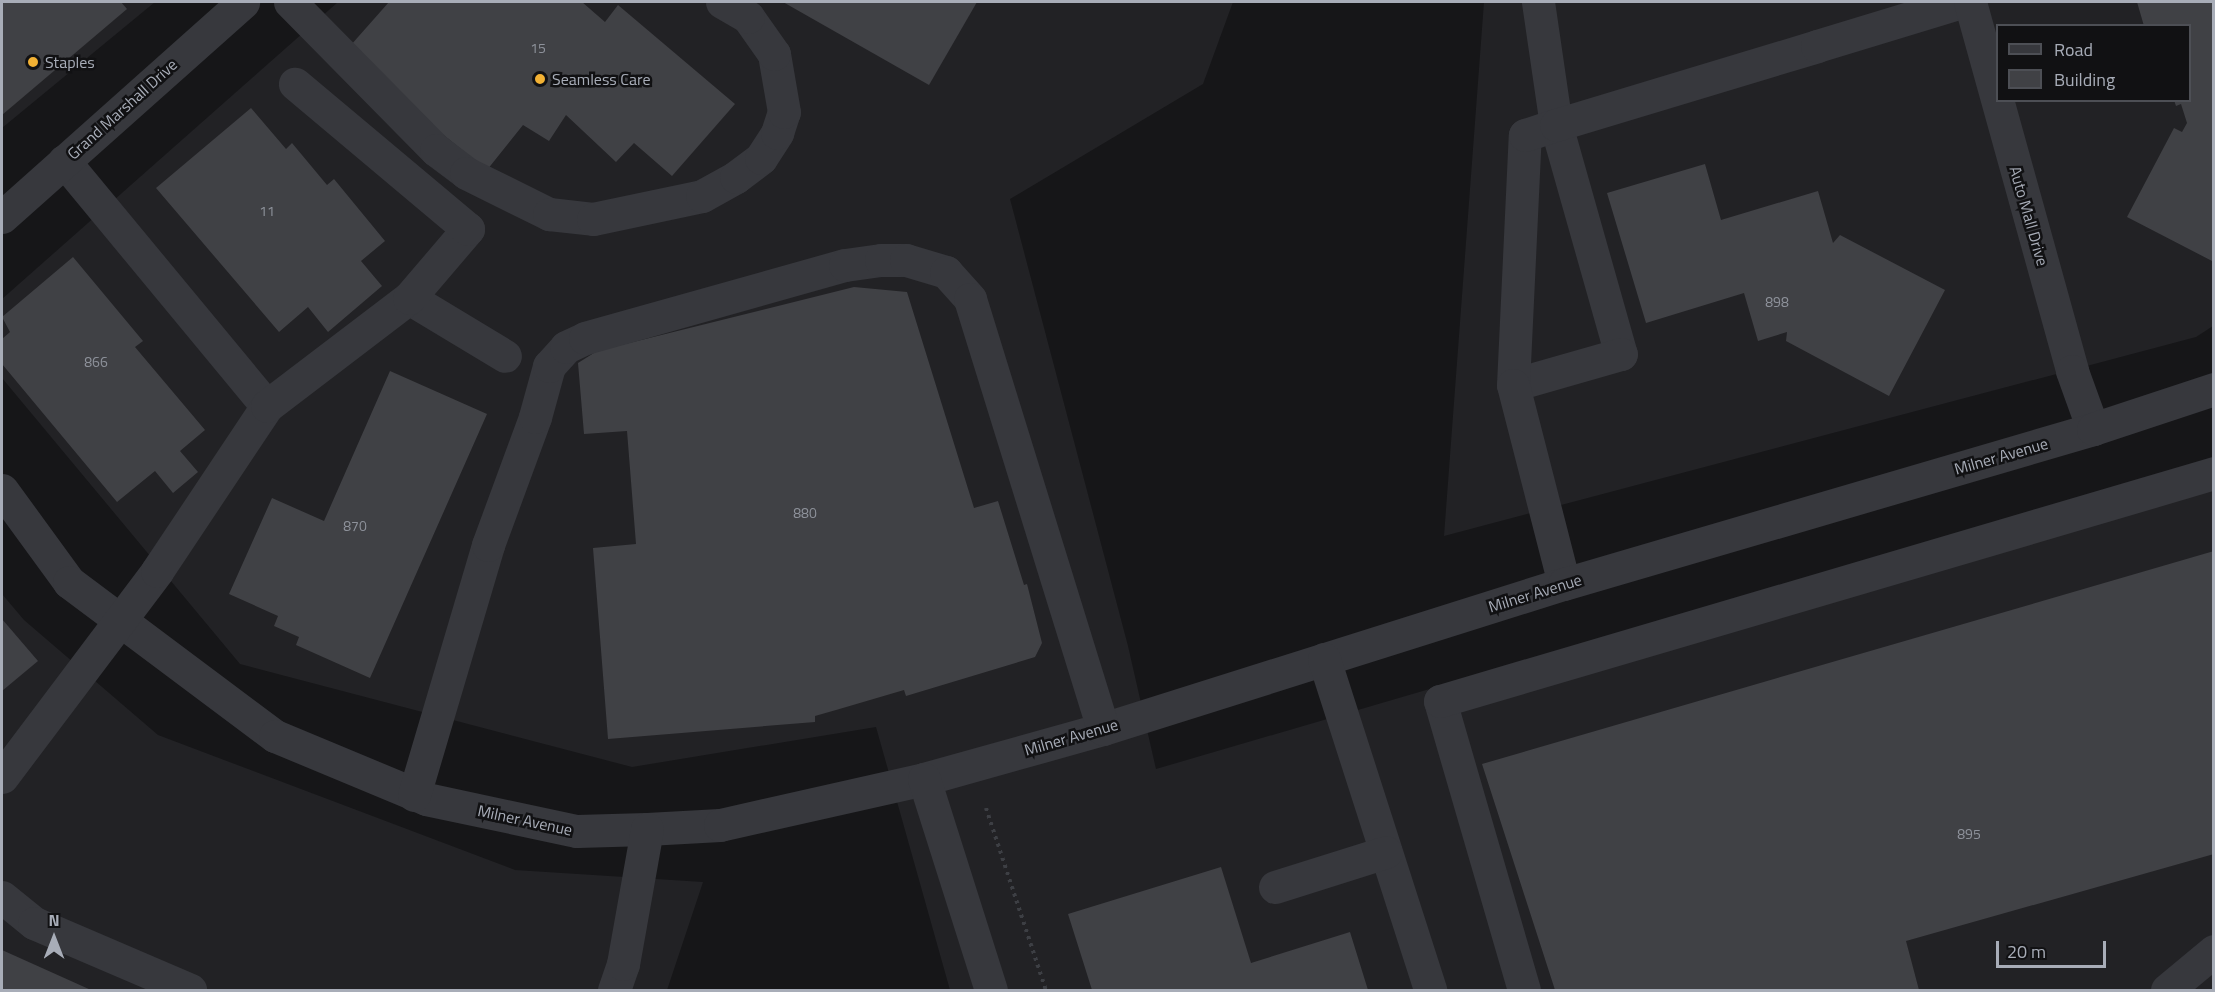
<!DOCTYPE html>
<html>
<head>
<meta charset="utf-8">
<style>
	body { margin:0 }
	#map { position:relative; width:2215px; height:992px; overflow:hidden; background:#161618; font-family:"Titillium Web",sans-serif }
	div>[style] { position:absolute }
	.built>* { inset:0; background:#222225 }
	.building>* { inset:0; background:#404145 }
	.path>* { height:4px; margin-top:-2px; transform-origin:0; background:repeating-linear-gradient(90deg,#3d3f44 0 3px,transparent 0 7.5px) }
	.minor>* { height:33px; margin:-16.5px; padding:0 16.5px; transform-origin:16.5px; border-radius:16.5px; background:#37383d }
	.dots>* { width:16px; height:16px; translate:-50% -50%; box-sizing:border-box; border:3px solid #111113; border-radius:50% }
	span { translate:-50% -50%; white-space:nowrap; text-align:center; line-height:1.15; -webkit-text-stroke:5px #111113; paint-order:stroke }
	.number-label { font-size:14px; color:#8e929b }
	.number-label span { -webkit-text-stroke-width:0 }
	.poi-label { font-size:16px; color:#a8adb8 }
	.left { translate:0 -50%; text-align:left }
	.street-label { font-size:16px; color:#a8adb8 }
	.frame { position:absolute; inset:0; border:3px solid #a8adb8; pointer-events:none }
	.legend { position:absolute; left:1996px; top:24px; width:195px; height:78px; box-sizing:border-box; background:#111113; border:2px solid #4d4f55; margin:0; padding:8px 10px; list-style:none; font-size:18px; color:#a8adb8 }
	.legend li { display:flex; align-items:center; gap:12px; height:30px }
	.legend b { width:30px; border:2px solid #4d4f55 }
	.north { position:absolute; left:24px; top:908px; width:60px; height:60px; -webkit-text-stroke:4px #111113; paint-order:stroke; rotate:0deg; font-size:16px; font-weight:700; line-height:24px; text-align:center; color:#a8adb8 }
	.north::after { content:''; display:block; margin:auto; width:21px; height:27px; background:#a8adb8; clip-path:polygon(50% 0,100% 100%,50% 72%,0 100%) }
	.scale { position:absolute; left:1996px; top:941px; width:110px; height:27px; box-sizing:border-box; border:3px solid #a8adb8; border-top:0; padding-left:8px; font-size:18px; line-height:21px; white-space:nowrap; color:#a8adb8; -webkit-text-stroke:4px #111113; paint-order:stroke }
</style>
</head>
<body>
<div id="map">
	<div class="built">
		<i style="clip-path:polygon(2px 2px,155px 2px,2px 128px)"></i>
		<i style="clip-path:polygon(338px 2px,1233px 2px,1203px 84px,1010px 199px,1128px 646px,1156px 769px,2213px 460px,2213px 990px,950px 990px,876px 727px,632px 767px,240px 664px,2px 378px,2px 299px)"></i>
		<i style="clip-path:polygon(evenodd,1484px 2px,2213px 2px,2213px 326px,2196px 337px,1444px 536px,1484px 2px,1998px 26px,2190px 26px,2190px 100px,1998px 100px,1998px 26px)"></i>
		<i style="clip-path:polygon(2px 594px,24px 620px,158px 735px,515px 870px,703px 882px,667px 990px,2px 990px)"></i>
	</div>
	<div class="building">
		<i style="clip-path:polygon(2px 2px,121px 2px,127px 9px,2px 115px)"></i>
		<i style="clip-path:polygon(389px 2px,582px 2px,605px 22px,618px 5px,735px 104px,672px 176px,634px 143px,616px 162px,566px 115px,549px 141px,523px 125px,487px 170px,343px 54px)"></i>
		<i style="clip-path:polygon(783px 2px,977px 2px,929px 85px)"></i>
		<i style="clip-path:polygon(2137px 2px,2214px 2px,2214px 262px,2127px 217px,2174px 128px,2182px 132px,2187px 123px,2181px 104px,2176px 106px,2174px 100px,2190px 100px,2190px 26px,2144px 26px)"></i>
		<i style="clip-path:polygon(251px 108px,286px 149px,292px 143px,327px 185px,334px 179px,385px 241px,361px 261px,382px 286px,328px 332px,308px 307px,279px 332px,156px 188px)"></i>
		<i style="clip-path:polygon(1705px 164px,1721px 220px,1818px 191px,1833px 243px,1840px 235px,1945px 290px,1889px 396px,1786px 341px,1787px 332px,1758px 341px,1744px 293px,1646px 323px,1607px 193px)"></i>
		<i style="clip-path:polygon(73px 257px,143px 341px,135px 347px,205px 430px,180px 451px,198px 472px,173px 493px,155px 471px,117px 502px,2px 364px,2px 339px,10px 332px,2px 317px)"></i>
		<i style="clip-path:polygon(854px 287px,907px 292px,974px 508px,998px 501px,1024px 585px,1027px 584px,1042px 643px,1035px 657px,906px 696px,904px 690px,836px 710px,815px 716px,815px 722px,608px 739px,593px 548px,636px 544px,627px 431px,584px 434px,578px 363px,597px 351px)"></i>
		<i style="clip-path:polygon(390px 371px,487px 414px,370px 678px,296px 645px,299px 637px,274px 626px,278px 616px,229px 594px,272px 498px,324px 521px)"></i>
		<i style="clip-path:polygon(2214px 551px,2214px 854px,1906px 941px,1919px 990px,1555px 990px,1482px 764px)"></i>
		<i style="clip-path:polygon(2px 619px,38px 661px,2px 691px)"></i>
		<i style="clip-path:polygon(1221px 867px,1251px 963px,1350px 932px,1368px 990px,1092px 990px,1068px 914px)"></i>
		<i style="clip-path:polygon(2px 950px,91px 990px,2px 990px)"></i>
	</div>
	<div class="path">
		<i style="left:986px;top:808px;width:192px;rotate:71.8deg"></i>
	</div>
	<div class="minor">
		<i style="left:290px;top:2px;width:208px;rotate:45.4deg"></i>
		<i style="left:436px;top:150px;width:38px;rotate:37deg"></i>
		<i style="left:466px;top:173px;width:93px;rotate:26.3deg"></i>
		<i style="left:549px;top:214px;width:44px;rotate:6.5deg"></i>
		<i style="left:593px;top:219px;width:111px;rotate:-11.9deg"></i>
		<i style="left:702px;top:196px;width:39px;rotate:-29deg"></i>
		<i style="left:736px;top:177px;width:31px;rotate:-37deg"></i>
		<i style="left:761px;top:158px;width:30px;rotate:-57deg"></i>
		<i style="left:777px;top:133px;width:22px;rotate:-72deg"></i>
		<i style="left:784px;top:112px;width:59px;rotate:-99.8deg"></i>
		<i style="left:774px;top:54px;width:45px;rotate:-125.1deg"></i>
		<i style="left:748px;top:17px;width:30px;rotate:-150deg"></i>
		<i style="left:1538px;top:2px;width:124px;rotate:81.7deg"></i>
		<i style="left:1556px;top:125px;width:238px;rotate:74.2deg"></i>
		<i style="left:1621px;top:354px;width:112px;rotate:164deg"></i>
		<i style="left:1513px;top:385px;width:250px;rotate:-87.3deg"></i>
		<i style="left:1525px;top:135px;width:33px;rotate:-18deg"></i>
		<i style="left:1556px;top:125px;width:273px;rotate:-16.8deg"></i>
		<i style="left:1817px;top:46px;width:152px;rotate:-16.9deg"></i>
		<i style="left:1970px;top:2px;width:383px;rotate:74.5deg"></i>
		<i style="left:2072px;top:371px;width:62px;rotate:70.1deg"></i>
		<i style="left:64px;top:161px;width:318px;rotate:50.4deg"></i>
		<i style="left:2px;top:217px;width:323px;rotate:-41.7deg"></i>
		<i style="left:409px;top:298px;width:112px;rotate:31.1deg"></i>
		<i style="left:1513px;top:385px;width:205px;rotate:75.6deg"></i>
		<i style="left:2px;top:490px;width:114px;rotate:53.9deg"></i>
		<i style="left:69px;top:582px;width:257px;rotate:36.8deg"></i>
		<i style="left:275px;top:736px;width:164px;rotate:22.6deg"></i>
		<i style="left:426px;top:799px;width:154px;rotate:12deg"></i>
		<i style="left:577px;top:831px;width:70px;rotate:-1.6deg"></i>
		<i style="left:647px;top:829px;width:73px;rotate:-3.1deg"></i>
		<i style="left:720px;top:825px;width:209px;rotate:-12.7deg"></i>
		<i style="left:924px;top:779px;width:186px;rotate:-15.6deg"></i>
		<i style="left:1103px;top:729px;width:483px;rotate:-17.5deg"></i>
		<i style="left:1564px;top:584px;width:551px;rotate:-16.33deg"></i>
		<i style="left:2093px;top:429px;width:127px;rotate:-18.3deg"></i>
		<i style="left:1324px;top:659px;width:348px;rotate:72.2deg"></i>
		<i style="left:2px;top:777px;width:258px;rotate:-53deg"></i>
		<i style="left:157px;top:571px;width:198px;rotate:-56.3deg"></i>
		<i style="left:267px;top:406px;width:178px;rotate:-37.3deg"></i>
		<i style="left:409px;top:298px;width:91px;rotate:-49.5deg"></i>
		<i style="left:468px;top:229px;width:226px;rotate:-140deg"></i>
		<i style="left:924px;top:779px;width:221px;rotate:72.4deg"></i>
		<i style="left:414px;top:795px;width:261px;rotate:-73.5deg"></i>
		<i style="left:488px;top:545px;width:136px;rotate:-69.8deg"></i>
		<i style="left:535px;top:417px;width:53px;rotate:-74.6deg"></i>
		<i style="left:549px;top:366px;width:25px;rotate:-48deg"></i>
		<i style="left:566px;top:347px;width:21px;rotate:-25deg"></i>
		<i style="left:585px;top:338px;width:270px;rotate:-15.7deg"></i>
		<i style="left:845px;top:265px;width:36px;rotate:-8deg"></i>
		<i style="left:881px;top:260px;width:25px"></i>
		<i style="left:906px;top:260px;width:42px;rotate:16.7deg"></i>
		<i style="left:946px;top:272px;width:36px;rotate:48deg"></i>
		<i style="left:970px;top:299px;width:450px;rotate:72.8deg"></i>
		<i style="left:1275px;top:887px;width:116px;rotate:-17.5deg"></i>
		<i style="left:2px;top:897px;width:41px;rotate:39.1deg"></i>
		<i style="left:34px;top:923px;width:170px;rotate:23.2deg"></i>
		<i style="left:614px;top:990px;width:28px;rotate:-71deg"></i>
		<i style="left:623px;top:964px;width:137px;rotate:-79.9deg"></i>
		<i style="left:1524px;top:990px;width:301px;rotate:-106.2deg"></i>
		<i style="left:1440px;top:701px;width:807px;rotate:-16.41deg"></i>
		<i style="left:2167px;top:990px;width:61px;rotate:-39.7deg"></i>
	</div>
	<div class="dots">
		<i style="left:33px;top:62px;background:#f2b134"></i>
		<i style="left:540px;top:79px;background:#f2b134"></i>
	</div>
	<div class="number-label">
		<span style="left:538px;top:48px">15</span>
		<span style="left:267px;top:211px">11</span>
		<span style="left:1777px;top:302px">898</span>
		<span style="left:96px;top:362px">866</span>
		<span style="left:805px;top:513px">880</span>
		<span style="left:355px;top:526px">870</span>
		<span style="left:1969px;top:834px">895</span>
	</div>
	<div class="poi-label">
		<span class="left" style="left:45px;top:62px">Staples</span>
		<span class="left" style="left:552px;top:79px">Seamless Care</span>
	</div>
	<div class="street-label">
		<span style="left:122px;top:109px;rotate:-42deg">Grand Marshall Drive</span>
		<span style="left:2029px;top:216px;rotate:74deg">Auto Mall Drive</span>
		<span style="left:2001px;top:456px;rotate:-16deg">Milner Avenue</span>
		<span style="left:1535px;top:593px;rotate:-17deg">Milner Avenue</span>
		<span style="left:1071px;top:737px;rotate:-16deg">Milner Avenue</span>
		<span style="left:525px;top:820px;rotate:12deg">Milner Avenue</span>
	</div>
	<div class="frame"></div>
	<ul class="legend">
	<li><b style="height:8px;background:#37383d"></b>Road</li>
	<li><b style="height:16px;background:#404145"></b>Building</li>
	</ul>
	<div class="north">N</div>
	<div class="scale">20 m</div>
</div>
</body>
</html>
